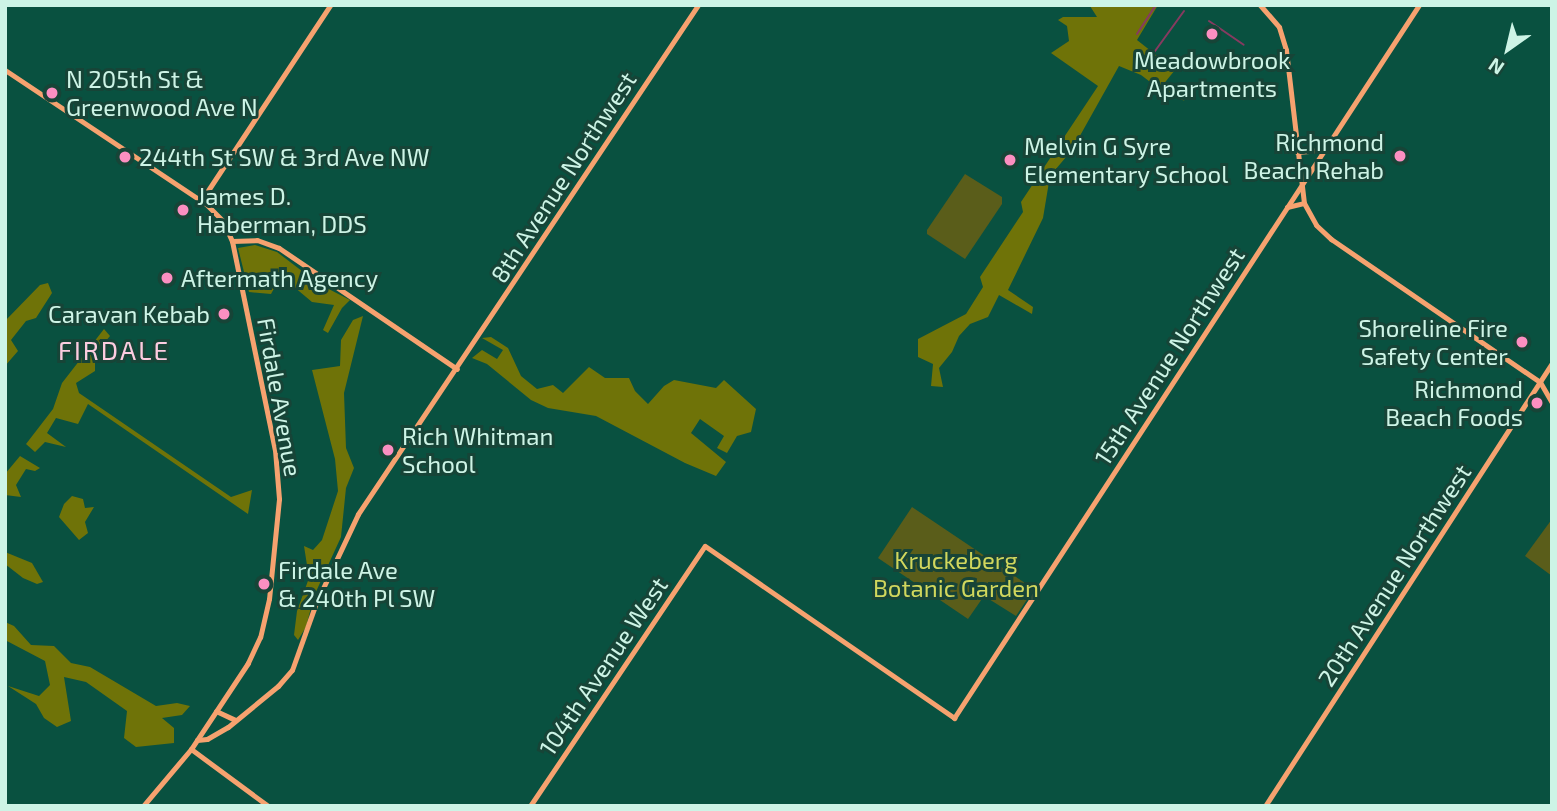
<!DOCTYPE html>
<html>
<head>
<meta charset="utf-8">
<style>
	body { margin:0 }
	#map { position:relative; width:1557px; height:811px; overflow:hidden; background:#095140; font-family:"Exo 2",sans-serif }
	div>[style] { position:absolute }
	.green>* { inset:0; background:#5a5d1a }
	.forest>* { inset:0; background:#6f7308 }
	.stream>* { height:2px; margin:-1px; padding:0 1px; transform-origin:1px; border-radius:1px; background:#873a60 }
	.secondary>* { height:5px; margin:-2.5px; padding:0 2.5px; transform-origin:2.5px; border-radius:2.5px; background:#f6a26f }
	.dots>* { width:19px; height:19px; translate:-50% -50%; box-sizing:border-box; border:4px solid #174437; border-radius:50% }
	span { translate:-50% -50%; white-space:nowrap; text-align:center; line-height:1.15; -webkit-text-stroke:6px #174437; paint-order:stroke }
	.poi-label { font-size:24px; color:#cdf4e6 }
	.left { translate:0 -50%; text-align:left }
	.right { translate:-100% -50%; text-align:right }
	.street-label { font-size:24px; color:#cdf4e6 }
	.park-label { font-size:24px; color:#d1d75d }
	.neighbourhood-label { font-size:26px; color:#fccce0; letter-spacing:2px }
	.frame { position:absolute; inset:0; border:7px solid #cdf4e6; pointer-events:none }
	.north { position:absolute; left:1473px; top:14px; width:70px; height:70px; -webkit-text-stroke:5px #174437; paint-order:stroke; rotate:214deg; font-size:19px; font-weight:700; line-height:28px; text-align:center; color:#cdf4e6 }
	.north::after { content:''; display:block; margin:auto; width:24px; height:32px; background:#cdf4e6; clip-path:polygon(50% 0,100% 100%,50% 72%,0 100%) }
</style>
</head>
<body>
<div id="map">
	<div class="green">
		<i style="clip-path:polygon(965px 174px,1002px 197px,1002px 204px,965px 259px,927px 234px,927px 230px)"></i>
		<i style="clip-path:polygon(912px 507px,1034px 589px,1016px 616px,984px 596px,968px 619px,878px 558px)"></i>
		<i style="clip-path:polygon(1552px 519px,1552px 576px,1525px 556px)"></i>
	</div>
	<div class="forest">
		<i style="clip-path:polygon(1092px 5px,1158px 5px,1137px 40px,1175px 70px,1162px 86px,1185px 101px,1166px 94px,1141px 75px,1119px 66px,1072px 150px,1050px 176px,1043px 218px,1008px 290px,1033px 307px,1032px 314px,999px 295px,988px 317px,970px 324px,959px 336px,952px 352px,939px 368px,943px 387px,931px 386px,933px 364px,918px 357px,918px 339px,966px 314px,983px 287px,980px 277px,1023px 212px,1021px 202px,1098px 86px,1051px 53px,1069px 41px,1067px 26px,1058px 20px,1063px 17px,1097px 17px,1090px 6px)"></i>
		<i style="clip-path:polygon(255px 245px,277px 252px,319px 284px,350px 300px,342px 308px,328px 333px,323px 330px,334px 305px,312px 302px,281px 276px,271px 294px,249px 292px,238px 248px)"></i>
		<i style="clip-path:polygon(48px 283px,52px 293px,36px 318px,26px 321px,11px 340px,18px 351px,5px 366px,5px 321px,40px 285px)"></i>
		<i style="clip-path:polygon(363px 316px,344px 393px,346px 448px,354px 468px,346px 488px,341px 537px,314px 596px,306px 627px,298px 640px,294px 635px,297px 611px,309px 578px,304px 546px,313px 550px,322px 540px,338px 491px,335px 459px,312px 370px,340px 366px,341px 340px,353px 320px)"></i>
		<i style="clip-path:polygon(104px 329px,110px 336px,95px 354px,95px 371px,76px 383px,79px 393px,231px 497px,252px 490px,248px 514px,88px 404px,78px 424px,56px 418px,47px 433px,66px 447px,45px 442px,35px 452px,26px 444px,53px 409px,62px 383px)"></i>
		<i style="clip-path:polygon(491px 337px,508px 348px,521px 376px,537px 389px,553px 385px,563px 393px,589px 367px,605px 378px,629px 378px,635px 391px,648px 404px,664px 386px,674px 380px,716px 388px,724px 380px,756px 409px,751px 432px,737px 436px,727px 453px,717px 448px,724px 436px,700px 419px,691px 433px,726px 462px,716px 476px,685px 463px,596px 416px,548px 408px,531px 400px,487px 364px,472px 358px,482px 350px,497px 359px,503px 350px,482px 338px)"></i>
		<i style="clip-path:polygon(20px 456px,40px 468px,35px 471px,26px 469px,16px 485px,21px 497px,5px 495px,5px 474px)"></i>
		<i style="clip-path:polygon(72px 496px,83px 499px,85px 508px,94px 507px,85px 522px,88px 533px,79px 540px,59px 517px,64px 504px)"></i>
		<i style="clip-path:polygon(5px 552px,32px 563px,43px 582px,37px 584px,23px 578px,5px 564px)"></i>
		<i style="clip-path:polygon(5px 622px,14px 626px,31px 645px,54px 646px,71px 663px,90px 667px,156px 706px,177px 703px,190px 706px,182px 715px,162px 718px,174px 728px,174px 743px,136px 747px,124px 738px,127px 711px,86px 682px,64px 677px,71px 721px,57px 727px,44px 718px,36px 704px,8px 686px,39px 696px,50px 685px,45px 661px,5px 640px)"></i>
	</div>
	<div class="stream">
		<i style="left:1209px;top:21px;width:42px;rotate:34.4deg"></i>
		<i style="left:1137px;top:34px;width:35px;rotate:-57deg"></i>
		<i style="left:1150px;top:58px;width:58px;rotate:-54.1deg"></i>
	</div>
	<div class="secondary">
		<i style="left:1260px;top:5px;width:29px;rotate:49deg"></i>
		<i style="left:1279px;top:27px;width:24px;rotate:73deg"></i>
		<i style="left:1286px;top:50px;width:154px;rotate:83.3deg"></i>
		<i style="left:1304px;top:203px;width:25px;rotate:61deg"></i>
		<i style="left:1316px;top:225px;width:21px;rotate:43deg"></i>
		<i style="left:1331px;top:239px;width:253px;rotate:34.4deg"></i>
		<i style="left:1540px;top:382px;width:24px;rotate:60deg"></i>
		<i style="left:5px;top:70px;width:242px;rotate:33.7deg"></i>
		<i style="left:206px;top:204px;width:24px;rotate:45deg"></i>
		<i style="left:223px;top:221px;width:22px;rotate:66deg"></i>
		<i style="left:232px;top:241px;width:213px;rotate:78.4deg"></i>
		<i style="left:275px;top:450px;width:49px;rotate:85.3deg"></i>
		<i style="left:279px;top:499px;width:100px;rotate:95.7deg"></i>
		<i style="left:269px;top:599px;width:39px;rotate:103deg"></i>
		<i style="left:260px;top:637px;width:29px;rotate:115deg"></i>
		<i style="left:248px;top:663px;width:103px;rotate:123.5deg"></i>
		<i style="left:191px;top:749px;width:75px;rotate:130.1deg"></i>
		<i style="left:1297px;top:152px;width:24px;rotate:-5deg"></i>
		<i style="left:201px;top:201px;width:235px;rotate:-56.6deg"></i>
		<i style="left:1287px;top:207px;width:17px;rotate:-13deg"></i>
		<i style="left:232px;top:241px;width:25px;rotate:-2deg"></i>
		<i style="left:257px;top:240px;width:23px;rotate:20deg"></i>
		<i style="left:279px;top:248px;width:215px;rotate:34.2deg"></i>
		<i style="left:216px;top:711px;width:21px;rotate:25deg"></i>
		<i style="left:197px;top:740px;width:10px;rotate:-6deg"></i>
		<i style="left:207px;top:739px;width:24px;rotate:-30deg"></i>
		<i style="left:228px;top:727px;width:65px;rotate:-39.4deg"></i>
		<i style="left:278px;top:686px;width:21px;rotate:-49deg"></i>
		<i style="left:292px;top:670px;width:71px;rotate:-70.3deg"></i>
		<i style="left:316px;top:603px;width:98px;rotate:-64.7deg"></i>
		<i style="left:358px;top:514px;width:612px;rotate:-56.26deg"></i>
		<i style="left:191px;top:749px;width:96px;rotate:36.5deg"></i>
		<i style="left:530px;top:806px;width:313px;rotate:-56.1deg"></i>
		<i style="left:705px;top:546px;width:303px;rotate:34.6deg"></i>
		<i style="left:954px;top:718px;width:851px;rotate:-56.89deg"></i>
		<i style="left:1265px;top:806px;width:528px;rotate:-57.06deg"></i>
	</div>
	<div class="dots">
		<i style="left:1212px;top:34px;background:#fc8fc1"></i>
		<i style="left:52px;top:93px;background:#fc8fc1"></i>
		<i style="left:1400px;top:156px;background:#fc8fc1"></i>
		<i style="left:125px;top:157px;background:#fc8fc1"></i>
		<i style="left:1010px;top:160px;background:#fc8fc1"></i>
		<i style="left:183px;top:210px;background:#fc8fc1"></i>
		<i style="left:167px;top:278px;background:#fc8fc1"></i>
		<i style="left:224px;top:314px;background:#fc8fc1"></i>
		<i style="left:1522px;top:342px;background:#fc8fc1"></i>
		<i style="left:1537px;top:403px;background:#fc8fc1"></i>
		<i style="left:388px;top:450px;background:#fc8fc1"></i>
		<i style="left:264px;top:584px;background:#fc8fc1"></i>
	</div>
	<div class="poi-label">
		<span style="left:1212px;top:74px">Meadowbrook<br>Apartments</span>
		<span class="left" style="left:66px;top:93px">N 205th St &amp;<br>Greenwood Ave N</span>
		<span class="right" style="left:1384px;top:156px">Richmond<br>Beach Rehab</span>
		<span class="left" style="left:1024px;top:160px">Melvin G Syre<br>Elementary School</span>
		<span class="left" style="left:139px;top:157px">244th St SW &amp; 3rd Ave NW</span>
		<span class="left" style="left:197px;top:210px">James D.<br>Haberman, DDS</span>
		<span class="left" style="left:181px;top:278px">Aftermath Agency</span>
		<span class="right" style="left:210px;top:314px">Caravan Kebab</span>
		<span class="right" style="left:1508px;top:342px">Shoreline Fire<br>Safety Center</span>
		<span class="right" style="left:1523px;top:403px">Richmond<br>Beach Foods</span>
		<span class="left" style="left:402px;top:450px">Rich Whitman<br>School</span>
		<span class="left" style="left:278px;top:584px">Firdale Ave<br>&amp; 240th Pl SW</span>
	</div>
	<div class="street-label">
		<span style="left:563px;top:177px;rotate:-57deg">8th Avenue Northwest</span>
		<span style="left:1169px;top:356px;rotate:-57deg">15th Avenue Northwest</span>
		<span style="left:280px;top:397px;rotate:80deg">Firdale Avenue</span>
		<span style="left:1394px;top:575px;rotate:-57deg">20th Avenue Northwest</span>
		<span style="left:603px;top:666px;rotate:-56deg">104th Avenue West</span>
	</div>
	<div class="park-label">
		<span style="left:956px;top:574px">Kruckeberg<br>Botanic Garden</span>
	</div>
	<div class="neighbourhood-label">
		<span style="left:114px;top:350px">FIRDALE</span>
	</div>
	<div class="frame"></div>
	<div class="north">N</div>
</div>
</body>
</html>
